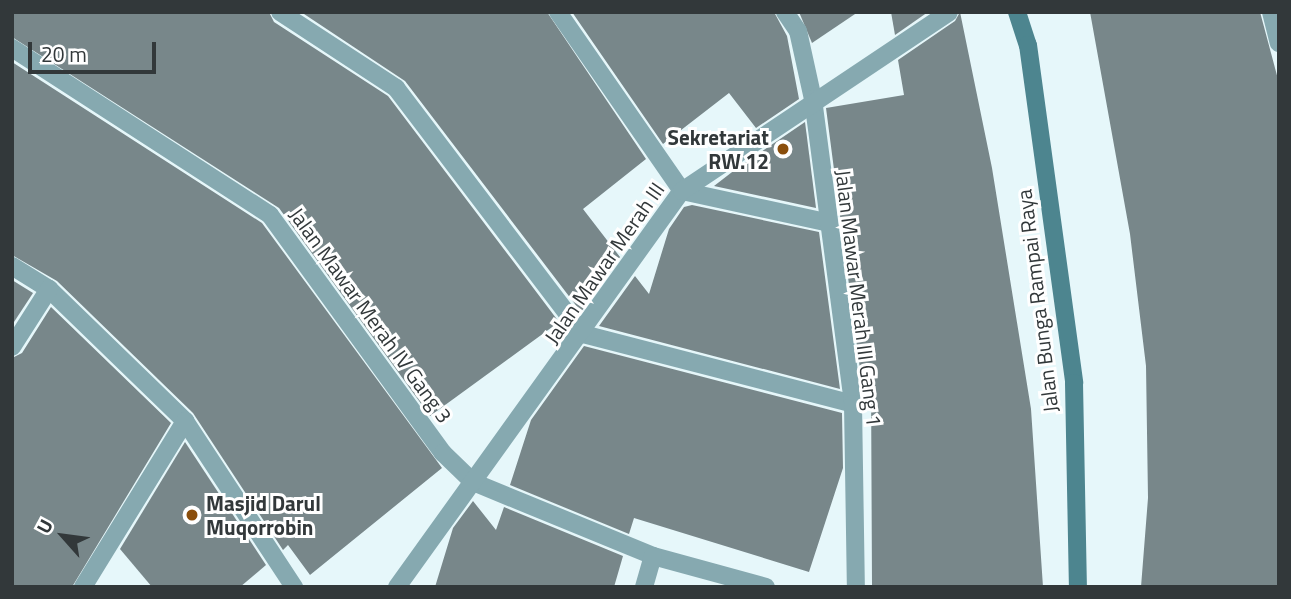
<!DOCTYPE html>
<html>
<head>
<meta charset="utf-8">
<style>
	body { margin:0 }
	#map { position:relative; width:1291px; height:599px; overflow:hidden; background:#e6f7fa; font-family:"Titillium Web",sans-serif }
	div>[style] { position:absolute }
	.building>* { inset:0; background:#78878a }
	.street>* { height:18px; margin:-9px; padding:0 9px; transform-origin:9px; border-radius:9px; background:#86a9b0 }
	.secondary>* { height:18px; margin:-9px; padding:0 9px; transform-origin:9px; border-radius:9px; background:#4d858f }
	.dots>* { width:19px; height:19px; translate:-50% -50%; box-sizing:border-box; border:4px solid #fff; border-radius:50% }
	span { translate:-50% -50%; white-space:nowrap; text-align:center; line-height:1.15; -webkit-text-stroke:6px #fff; paint-order:stroke }
	.poi-label { font-size:21px; color:#32383a; font-weight:700 }
	.right { translate:-100% -50%; text-align:right }
	.left { translate:0 -50%; text-align:left }
	.street-label { font-size:21px; color:#32383a }
	.frame { position:absolute; inset:0; border:14px solid #32383a; pointer-events:none }
	.north { position:absolute; left:28px; top:501px; width:70px; height:70px; -webkit-text-stroke:5px #fff; paint-order:stroke; rotate:298deg; font-size:19px; font-weight:700; line-height:28px; text-align:center; color:#32383a }
	.north::after { content:''; display:block; margin:auto; width:24px; height:32px; background:#32383a; clip-path:polygon(50% 0,100% 100%,50% 72%,0 100%) }
	.scale { position:absolute; left:28px; top:42px; width:128px; height:32px; box-sizing:border-box; border:4px solid #32383a; border-top:0; padding-left:9px; font-size:21px; line-height:24px; white-space:nowrap; color:#32383a; -webkit-text-stroke:5px #fff; paint-order:stroke }
</style>
</head>
<body>
<div id="map">
	<div class="building">
		<i style="clip-path:polygon(12px 12px,269px 12px,274px 22px,388px 96px,559px 322px,430px 416px,279px 208px,12px 37px)"></i>
		<i style="clip-path:polygon(301px 12px,547px 12px,646px 159px,583px 209px,620px 257px,581px 312px,405px 81px)"></i>
		<i style="clip-path:polygon(572px 12px,774px 12px,787px 36px,799px 99px,756px 128px,729px 93px,663px 144px)"></i>
		<i style="clip-path:polygon(799px 12px,858px 12px,812px 43px)"></i>
		<i style="clip-path:polygon(891px 12px,928px 12px,895px 35px)"></i>
		<i style="clip-path:polygon(960px 12px,992px 168px,1031px 409px,1043px 587px,872px 587px,871px 377px,864px 400px,826px 108px,904px 95px,898px 60px,955px 21px)"></i>
		<i style="clip-path:polygon(1090px 12px,1260px 12px,1279px 83px,1279px 587px,1141px 587px,1148px 498px,1146px 366px,1130px 234px)"></i>
		<i style="clip-path:polygon(12px 62px,262px 223px,442px 468px,310px 575px,288px 545px,283px 550px,193px 413px,57px 281px,12px 255px)"></i>
		<i style="clip-path:polygon(805px 122px,816px 208px,714px 186px,736px 169px)"></i>
		<i style="clip-path:polygon(692px 205px,819px 232px,840px 389px,599px 326px,635px 276px,649px 294px,669px 229px,684px 207px)"></i>
		<i style="clip-path:polygon(12px 280px,33px 293px,12px 325px)"></i>
		<i style="clip-path:polygon(51px 307px,171px 423px,72px 587px,12px 587px,12px 358px,22px 353px)"></i>
		<i style="clip-path:polygon(584px 346px,842px 413px,843px 468px,809px 572px,634px 518px,629px 534px,510px 485px,531px 420px)"></i>
		<i style="clip-path:polygon(185px 442px,266px 565px,240px 587px,152px 587px,120px 549px)"></i>
		<i style="clip-path:polygon(473px 501px,496px 530px,504px 507px,623px 556px,614px 587px,435px 587px,453px 528px)"></i>
	</div>
	<div class="street">
		<i style="left:280px;top:12px;width:139px;rotate:33.2deg"></i>
		<i style="left:396px;top:88px;width:309px;rotate:52.8deg"></i>
		<i style="left:583px;top:334px;width:279px;rotate:14.5deg"></i>
		<i style="left:558px;top:12px;width:218px;rotate:55.3deg"></i>
		<i style="left:682px;top:191px;width:146px;rotate:12.2deg"></i>
		<i style="left:785px;top:12px;width:23px;rotate:56deg"></i>
		<i style="left:798px;top:31px;width:70px;rotate:77.6deg"></i>
		<i style="left:813px;top:99px;width:308px;rotate:82.5deg"></i>
		<i style="left:853px;top:404px;width:183px;rotate:89.1deg"></i>
		<i style="left:1271px;top:12px;width:32px;rotate:76deg"></i>
		<i style="left:12px;top:48px;width:307px;rotate:32.9deg"></i>
		<i style="left:270px;top:215px;width:294px;rotate:54deg"></i>
		<i style="left:443px;top:453px;width:42px;rotate:44deg"></i>
		<i style="left:473px;top:482px;width:195px;rotate:22.3deg"></i>
		<i style="left:653px;top:556px;width:117px;rotate:15.3deg"></i>
		<i style="left:12px;top:266px;width:44px;rotate:31.9deg"></i>
		<i style="left:49px;top:289px;width:190px;rotate:44.1deg"></i>
		<i style="left:185px;top:421px;width:199px;rotate:56.7deg"></i>
		<i style="left:12px;top:347px;width:69px;rotate:-57.5deg"></i>
		<i style="left:83px;top:587px;width:195px;rotate:-58.4deg"></i>
		<i style="left:397px;top:587px;width:488px;rotate:-54.3deg"></i>
		<i style="left:682px;top:191px;width:321px;rotate:-33.8deg"></i>
		<i style="left:644px;top:587px;width:32px;rotate:-74deg"></i>
	</div>
	<div class="secondary">
		<i style="left:1017px;top:12px;width:35px;rotate:72deg"></i>
		<i style="left:1028px;top:45px;width:341px;rotate:82.2deg"></i>
		<i style="left:1074px;top:383px;width:204px;rotate:88.9deg"></i>
	</div>
	<div class="dots">
		<i style="left:783px;top:149px;background:#8a4e0c"></i>
		<i style="left:192px;top:515px;background:#8a4e0c"></i>
	</div>
	<div class="poi-label">
		<span class="right" style="left:769px;top:149px">Sekretariat<br>RW.12</span>
		<span class="left" style="left:206px;top:515px">Masjid Darul<br>Muqorrobin</span>
	</div>
	<div class="street-label">
		<span style="left:604px;top:263px;rotate:-55deg">Jalan Mawar Merah III</span>
		<span style="left:859px;top:298px;rotate:83deg">Jalan Mawar Merah III Gang 1</span>
		<span style="left:1037px;top:301px;rotate:-97deg">Jalan Bunga Rampai Raya</span>
		<span style="left:371px;top:315px;rotate:54deg">Jalan Mawar Merah IV Gang 3</span>
	</div>
	<div class="frame"></div>
	<div class="north">U</div>
	<div class="scale">20 m</div>
</div>
</body>
</html>
